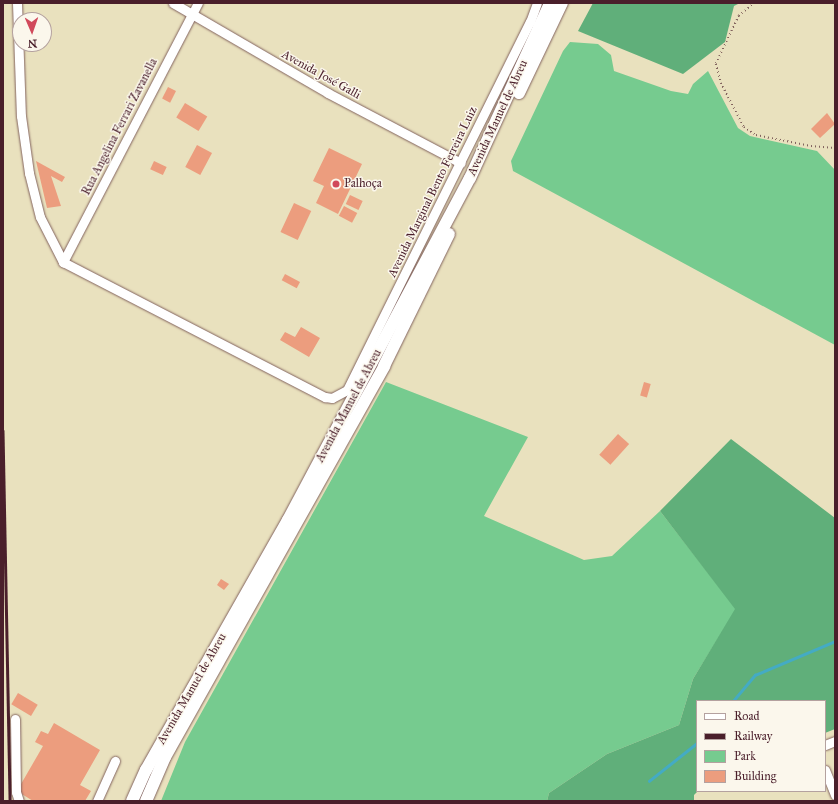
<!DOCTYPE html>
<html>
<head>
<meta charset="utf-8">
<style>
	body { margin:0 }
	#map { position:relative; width:838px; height:804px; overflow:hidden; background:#e9e1be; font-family:"IM FELL Great Primer",serif }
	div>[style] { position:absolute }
	.green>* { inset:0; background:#76cb8f }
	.forest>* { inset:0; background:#60af7a }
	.stream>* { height:2.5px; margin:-1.25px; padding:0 1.25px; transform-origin:1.25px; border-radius:1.25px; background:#44abc4 }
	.building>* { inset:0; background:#ec9d7e; transform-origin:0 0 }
	.path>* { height:1.5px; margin-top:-0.75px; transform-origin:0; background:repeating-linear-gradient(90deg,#82635e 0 1px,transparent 0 4px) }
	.roads { filter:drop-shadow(0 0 1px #82635e) drop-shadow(0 0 1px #82635e) }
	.minor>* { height:9px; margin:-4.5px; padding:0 4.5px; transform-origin:4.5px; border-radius:4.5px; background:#fff }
	.major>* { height:12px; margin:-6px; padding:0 6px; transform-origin:6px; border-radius:6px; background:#fff }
	.rail>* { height:2.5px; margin:-1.25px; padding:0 1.25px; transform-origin:1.25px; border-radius:1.25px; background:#4a1f2b }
	.dots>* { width:11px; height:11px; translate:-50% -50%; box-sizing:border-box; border:2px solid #fbf7ec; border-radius:50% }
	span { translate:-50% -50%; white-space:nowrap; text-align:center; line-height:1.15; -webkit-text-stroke:3px #fbf7ec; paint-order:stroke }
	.street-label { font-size:12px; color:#4a1f2b }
	.poi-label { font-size:12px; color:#4a1f2b }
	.left { translate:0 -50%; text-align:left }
	.frame { position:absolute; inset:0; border:4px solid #4a1f2b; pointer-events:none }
	.legend { position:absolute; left:696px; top:700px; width:130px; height:92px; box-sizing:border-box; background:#fbf7ec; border:1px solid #b4a19f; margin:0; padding:5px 7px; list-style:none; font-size:12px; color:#4a1f2b }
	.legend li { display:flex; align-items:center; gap:8px; height:20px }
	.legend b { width:20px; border:1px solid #b4a19f }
	.north { position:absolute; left:12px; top:12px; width:40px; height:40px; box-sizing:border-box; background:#fbf7ec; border:1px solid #b4a19f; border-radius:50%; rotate:178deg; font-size:11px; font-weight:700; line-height:16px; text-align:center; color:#4a1f2b }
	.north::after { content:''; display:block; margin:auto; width:14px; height:18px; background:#d1495b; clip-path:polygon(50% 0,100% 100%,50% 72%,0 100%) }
</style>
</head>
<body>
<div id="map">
	<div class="green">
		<i style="clip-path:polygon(570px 42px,598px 44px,611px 55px,614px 71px,671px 91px,688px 94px,693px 84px,708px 71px,738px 128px,750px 136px,817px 151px,835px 170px,835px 345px,513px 171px,511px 161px,563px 51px)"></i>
		<i style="clip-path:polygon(386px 382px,528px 437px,484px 516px,584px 560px,612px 556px,660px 511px,736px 609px,693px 679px,679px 725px,607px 754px,549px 793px,547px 801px,161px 801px,185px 742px)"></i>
	</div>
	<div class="forest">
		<i style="clip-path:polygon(593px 3px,740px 3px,734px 6px,725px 42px,683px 74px,578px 31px)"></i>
		<i style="clip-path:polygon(731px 439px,835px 518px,835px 729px,825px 733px,825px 701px,697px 701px,698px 791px,694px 795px,694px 801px,547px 801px,549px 793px,607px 754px,679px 725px,693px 679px,735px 609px,660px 511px)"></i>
	</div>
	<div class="stream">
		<i style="left:733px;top:701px;width:34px;rotate:-50deg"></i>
		<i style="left:755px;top:675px;width:87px;rotate:-23deg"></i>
		<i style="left:649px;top:781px;width:61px;rotate:-38.4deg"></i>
	</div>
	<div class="building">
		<i style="left:168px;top:87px;width:9px;height:13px;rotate:27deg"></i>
		<i style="left:185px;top:103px;width:26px;height:17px;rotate:31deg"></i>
		<i style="clip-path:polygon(827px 113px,835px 124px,820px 138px,811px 129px)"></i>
		<i style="left:197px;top:145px;width:17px;height:25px;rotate:28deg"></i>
		<i style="clip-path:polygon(329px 148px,362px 164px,338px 214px,316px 203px,324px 186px,313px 181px)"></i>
		<i style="clip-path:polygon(36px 161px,65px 177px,62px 182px,51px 176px,61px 206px,47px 208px)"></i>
		<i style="left:154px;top:161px;width:14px;height:9px;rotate:25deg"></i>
		<i style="left:350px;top:195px;width:14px;height:10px;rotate:25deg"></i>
		<i style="left:294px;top:203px;width:19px;height:32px;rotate:25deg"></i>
		<i style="left:344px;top:206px;width:15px;height:11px;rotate:28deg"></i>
		<i style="left:285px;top:274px;width:17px;height:7px;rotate:28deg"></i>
		<i style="clip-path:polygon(301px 327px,320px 338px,309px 357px,280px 340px,285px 332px,295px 337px)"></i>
		<i style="left:644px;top:382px;width:7px;height:14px;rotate:16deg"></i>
		<i style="left:618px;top:434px;width:15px;height:28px;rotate:42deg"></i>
		<i style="clip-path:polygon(221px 579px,229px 584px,224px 590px,217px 585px)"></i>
		<i style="left:18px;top:693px;width:23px;height:13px;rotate:31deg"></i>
		<i style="clip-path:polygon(54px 723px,100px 750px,80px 785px,91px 791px,85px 801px,33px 801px,17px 791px,43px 746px,35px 742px,41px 731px,48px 734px)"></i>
	</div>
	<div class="path">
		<i style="left:755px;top:3px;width:21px;rotate:141deg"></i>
		<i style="left:739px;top:16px;width:53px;rotate:115.6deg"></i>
		<i style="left:716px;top:64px;width:20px;rotate:75deg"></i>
		<i style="left:721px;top:83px;width:50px;rotate:62.4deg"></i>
		<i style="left:744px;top:127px;width:14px;rotate:34deg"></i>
		<i style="left:756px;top:135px;width:56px;rotate:11.3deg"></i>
		<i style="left:811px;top:146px;width:24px;rotate:5deg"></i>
	</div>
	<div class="roads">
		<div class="minor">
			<i style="left:17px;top:3px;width:113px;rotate:88deg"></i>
			<i style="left:21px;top:116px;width:58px;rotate:82deg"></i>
			<i style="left:29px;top:173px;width:45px;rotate:76deg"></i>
			<i style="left:40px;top:217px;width:51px;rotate:62.9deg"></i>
			<i style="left:173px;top:3px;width:179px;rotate:30.1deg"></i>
			<i style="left:328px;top:93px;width:150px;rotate:27.8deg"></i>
			<i style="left:63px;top:262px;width:295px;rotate:27.3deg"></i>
			<i style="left:325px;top:397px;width:7px;rotate:8deg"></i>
			<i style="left:332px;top:398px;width:17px;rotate:-28deg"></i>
			<i style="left:347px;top:390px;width:411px;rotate:-63.6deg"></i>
			<i style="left:530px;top:22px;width:20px;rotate:-70deg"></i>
			<i style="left:63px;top:262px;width:292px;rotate:-62.5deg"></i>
			<i style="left:15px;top:719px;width:73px;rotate:89.2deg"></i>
			<i style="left:16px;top:792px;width:9px;rotate:72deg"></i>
			<i style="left:825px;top:745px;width:11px;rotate:-22deg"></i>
			<i style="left:825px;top:770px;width:27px;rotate:68deg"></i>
			<i style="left:97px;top:801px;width:44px;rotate:-65.8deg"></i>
		</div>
		<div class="major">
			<i style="left:519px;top:93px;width:100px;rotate:-64.5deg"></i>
			<i style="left:132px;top:801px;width:34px;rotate:-66deg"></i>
			<i style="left:146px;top:770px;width:288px;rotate:-60.4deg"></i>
			<i style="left:288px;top:520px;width:387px;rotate:-62deg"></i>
			<i style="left:470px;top:178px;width:192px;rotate:-65.4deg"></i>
			<i style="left:146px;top:801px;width:48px;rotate:-66.6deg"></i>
			<i style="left:165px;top:757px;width:448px;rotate:-60.7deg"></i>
			<i style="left:384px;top:366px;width:147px;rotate:-63.8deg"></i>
		</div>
	</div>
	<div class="rail">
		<i style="left:3px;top:431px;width:370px;rotate:88.9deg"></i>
	</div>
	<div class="dots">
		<i style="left:336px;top:184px;background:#d1495b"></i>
	</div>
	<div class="street-label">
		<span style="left:321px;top:75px;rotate:29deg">Avenida José Galli</span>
		<span style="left:498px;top:118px;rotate:-65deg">Avenida Manuel de Abreu</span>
		<span style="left:120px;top:127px;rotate:-63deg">Rua Angelina Ferrari Zavanella</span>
		<span style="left:433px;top:192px;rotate:-64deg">Avenida Marginal Bento Ferreira Luiz</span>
		<span style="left:349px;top:406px;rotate:-62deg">Avenida Manuel de Abreu</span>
		<span style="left:192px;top:689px;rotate:-60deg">Avenida Manuel de Abreu</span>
	</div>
	<div class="poi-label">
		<span class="left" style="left:344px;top:184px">Palhoça</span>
	</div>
	<div class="frame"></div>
	<ul class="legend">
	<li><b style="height:5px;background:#fff"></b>Road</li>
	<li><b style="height:5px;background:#4a1f2b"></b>Railway</li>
	<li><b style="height:11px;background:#76cb8f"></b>Park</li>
	<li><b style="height:11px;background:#ec9d7e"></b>Building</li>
	</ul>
	<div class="north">N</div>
</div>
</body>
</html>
